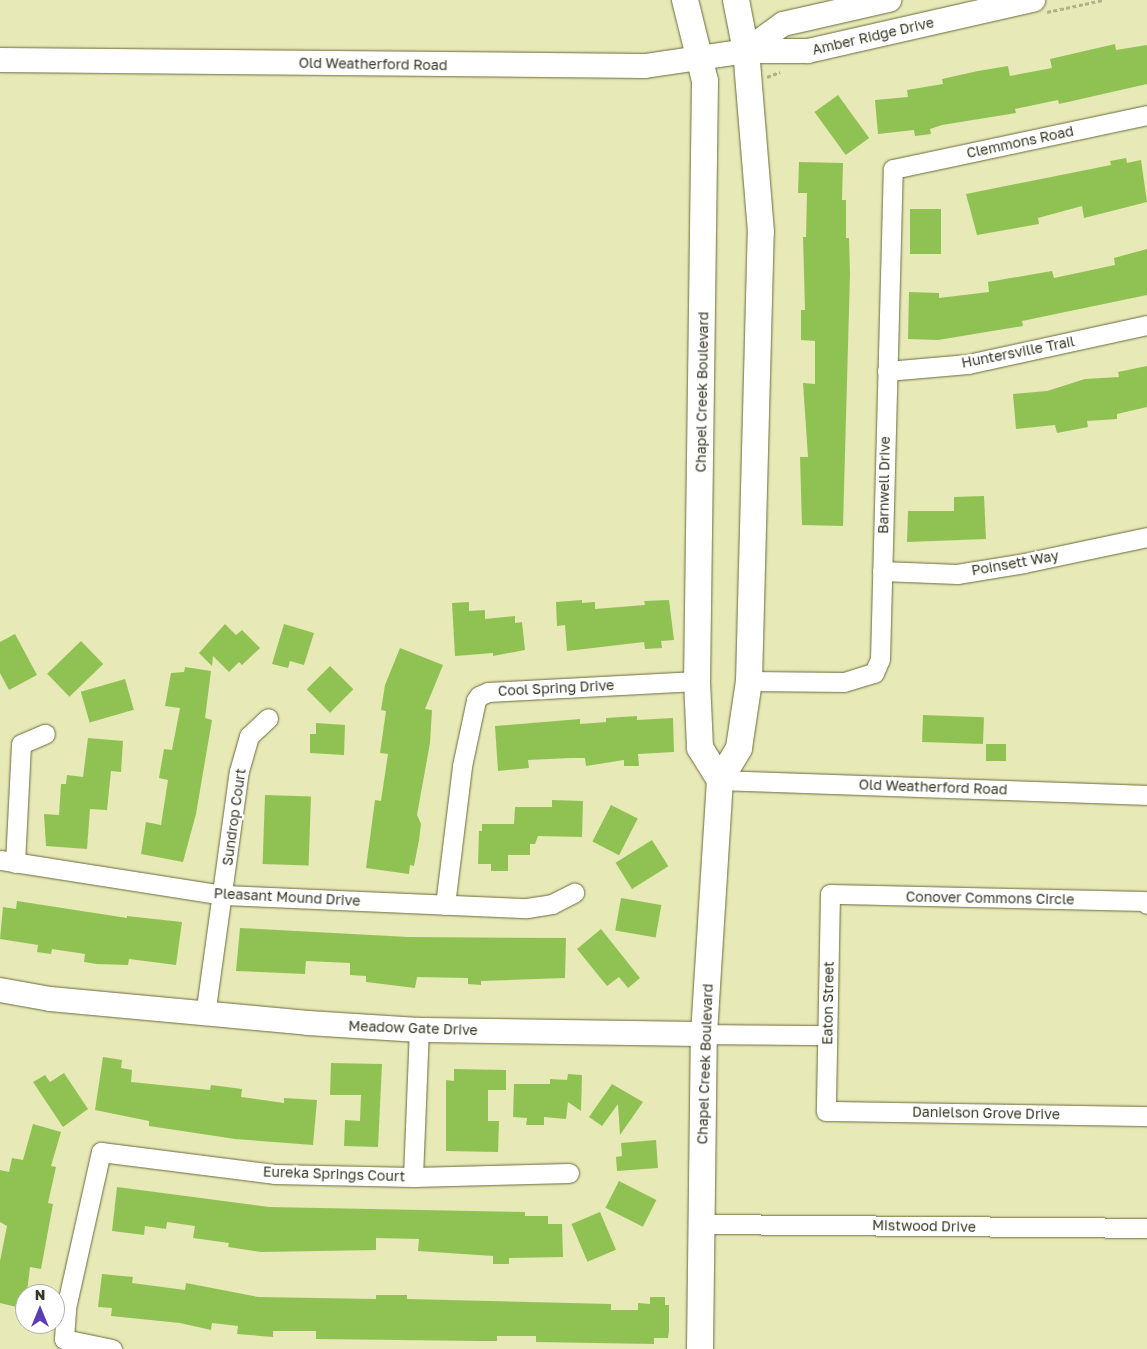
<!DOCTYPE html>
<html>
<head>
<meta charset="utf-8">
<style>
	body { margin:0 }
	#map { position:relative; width:1147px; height:1349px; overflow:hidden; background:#e7e9b6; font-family:"Golos Text",sans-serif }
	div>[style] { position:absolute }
	.building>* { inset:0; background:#90c253; transform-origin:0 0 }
	.path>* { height:3px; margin-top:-1.5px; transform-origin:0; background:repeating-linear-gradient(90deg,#b0b188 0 4px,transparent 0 6.5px) }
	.roads { filter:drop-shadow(0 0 1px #6a6b3d) drop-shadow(0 0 1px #6a6b3d) }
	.minor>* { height:19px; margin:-9.5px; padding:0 9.5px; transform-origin:9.5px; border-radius:9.5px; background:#fff }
	.tertiary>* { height:24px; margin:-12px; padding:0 12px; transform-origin:12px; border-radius:12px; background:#fff }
	.secondary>* { height:26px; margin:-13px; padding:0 13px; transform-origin:13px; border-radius:13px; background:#fff }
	span { translate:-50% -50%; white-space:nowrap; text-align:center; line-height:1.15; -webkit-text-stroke:4.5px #fff; paint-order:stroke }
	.street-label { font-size:14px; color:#373824 }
	.north { position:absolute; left:15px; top:1284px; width:50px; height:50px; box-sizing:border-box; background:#fff; border:1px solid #afafa7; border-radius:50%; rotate:0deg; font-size:14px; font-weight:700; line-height:20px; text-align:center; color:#373824 }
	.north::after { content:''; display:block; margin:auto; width:18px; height:22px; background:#5c3db5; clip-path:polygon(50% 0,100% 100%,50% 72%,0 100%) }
</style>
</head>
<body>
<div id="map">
	<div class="building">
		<i style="clip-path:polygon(1115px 44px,1116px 50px,1147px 45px,1147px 84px,1059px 104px,1058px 100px,1015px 109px,1016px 113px,942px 125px,930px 129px,931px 134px,915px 136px,914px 130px,878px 134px,875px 100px,908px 97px,907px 90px,943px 84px,942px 79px,978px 71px,1008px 66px,1010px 76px,1052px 68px,1050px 59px)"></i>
		<i style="left:838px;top:95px;width:53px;height:29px;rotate:54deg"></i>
		<i style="clip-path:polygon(1126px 158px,1127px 163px,1141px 160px,1147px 202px,1084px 218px,1082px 206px,1038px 218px,1039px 224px,977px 235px,966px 194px,1111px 165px,1110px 161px)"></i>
		<i style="clip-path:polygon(799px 162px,843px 163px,842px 200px,846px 200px,846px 238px,849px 238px,850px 274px,843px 526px,802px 525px,800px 457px,808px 457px,803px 383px,815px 384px,815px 341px,801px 340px,801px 310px,805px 310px,803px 237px,806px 237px,807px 193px,798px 193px)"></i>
		<i style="left:910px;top:209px;width:31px;height:45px"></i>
		<i style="clip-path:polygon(1147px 249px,1147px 295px,1022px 321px,1023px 326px,938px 340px,908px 339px,909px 292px,939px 293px,939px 298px,989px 292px,988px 282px,1052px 271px,1054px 278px,1115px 265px,1114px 258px)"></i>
		<i style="clip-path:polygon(1147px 366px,1147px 407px,1117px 414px,1117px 419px,1087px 421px,1088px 427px,1057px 433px,1055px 425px,1016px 429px,1013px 394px,1047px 391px,1085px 379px,1119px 377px,1118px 372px)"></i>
		<i style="clip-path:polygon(984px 496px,986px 539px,907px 542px,908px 511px,954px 511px,954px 497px)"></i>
		<i style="clip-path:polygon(582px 600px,582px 603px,595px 602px,595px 609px,645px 605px,644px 601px,669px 600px,674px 640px,661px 641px,662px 648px,645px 649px,644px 642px,567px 651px,565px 625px,557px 626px,556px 602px)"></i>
		<i style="clip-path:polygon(469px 602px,469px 611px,485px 610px,485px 619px,515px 616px,515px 623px,522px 622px,525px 650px,493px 656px,493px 653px,455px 656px,452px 603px)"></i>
		<i style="clip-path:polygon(225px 624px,236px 635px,242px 630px,260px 648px,242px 665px,239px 662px,229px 672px,213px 656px,212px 666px,199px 653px)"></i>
		<i style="clip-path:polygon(284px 624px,314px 633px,304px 665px,290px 661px,288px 668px,272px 664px)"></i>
		<i style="clip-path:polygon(15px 634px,37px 675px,9px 690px,0 673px,0 642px)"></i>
		<i style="left:81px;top:641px;width:32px;height:47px;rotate:46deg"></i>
		<i style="clip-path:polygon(400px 648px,443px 665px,425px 709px,432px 710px,430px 743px,417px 815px,421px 824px,419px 840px,414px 866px,410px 865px,409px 874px,366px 868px,375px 800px,381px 801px,388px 754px,380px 753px,386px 711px,381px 710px,385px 685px)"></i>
		<i style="left:330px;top:666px;width:33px;height:33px;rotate:45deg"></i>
		<i style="clip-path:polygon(185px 667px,211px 671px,205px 718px,212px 720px,196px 814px,183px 862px,141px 854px,146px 822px,161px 825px,168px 780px,159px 778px,164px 749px,172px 750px,180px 708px,165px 706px,171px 673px,184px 672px)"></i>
		<i style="left:125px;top:679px;width:32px;height:46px;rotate:74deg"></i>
		<i style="left:923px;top:715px;width:61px;height:27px;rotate:2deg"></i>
		<i style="clip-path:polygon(637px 716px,637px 720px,673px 718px,674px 752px,638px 754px,639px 766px,624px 766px,624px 760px,586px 766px,585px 758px,571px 758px,528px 760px,529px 768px,498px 771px,495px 726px,580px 719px,580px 724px,606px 722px,606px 718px)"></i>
		<i style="clip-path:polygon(316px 723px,345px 725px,344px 755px,310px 753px,310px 734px,316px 734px)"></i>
		<i style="clip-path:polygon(88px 738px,123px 741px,121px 772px,111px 771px,107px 810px,90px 809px,87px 849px,46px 846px,44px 814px,59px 815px,61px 784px,66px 784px,67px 775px,83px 777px)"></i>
		<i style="left:986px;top:744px;width:20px;height:17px"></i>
		<i style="left:265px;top:795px;width:46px;height:69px;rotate:2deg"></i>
		<i style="clip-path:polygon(552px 800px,583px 801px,582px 837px,538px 836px,535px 844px,530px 844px,530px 855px,508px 855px,508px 871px,491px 871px,491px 864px,478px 864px,479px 831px,482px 831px,482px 824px,514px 824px,515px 807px,552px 807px)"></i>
		<i style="left:611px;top:805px;width:30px;height:41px;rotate:27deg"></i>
		<i style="left:652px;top:840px;width:31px;height:43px;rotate:58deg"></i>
		<i style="left:621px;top:898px;width:41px;height:33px;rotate:10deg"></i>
		<i style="clip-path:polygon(17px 901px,127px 918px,127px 916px,182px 922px,176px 965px,129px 959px,128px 965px,97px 964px,84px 962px,85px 954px,52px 949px,51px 954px,37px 952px,38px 945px,0 939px,3px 907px,16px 909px)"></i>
		<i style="clip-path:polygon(240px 928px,408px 937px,566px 938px,565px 978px,481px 981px,481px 985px,468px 984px,468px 978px,417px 977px,415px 988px,366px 982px,366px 976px,350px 975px,350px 963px,306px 961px,305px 974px,236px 971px)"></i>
		<i style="clip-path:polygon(601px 929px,640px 978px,628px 988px,619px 977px,607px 986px,577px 949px)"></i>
		<i style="clip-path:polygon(103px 1057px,122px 1060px,121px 1068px,132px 1070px,131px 1082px,210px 1090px,211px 1085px,242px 1089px,241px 1097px,284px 1103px,284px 1098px,317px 1100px,313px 1145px,235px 1139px,149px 1126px,149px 1121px,95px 1110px)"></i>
		<i style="clip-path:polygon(331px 1063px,382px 1064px,378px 1147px,344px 1146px,345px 1120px,360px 1121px,361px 1095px,330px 1095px)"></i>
		<i style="clip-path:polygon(454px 1069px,506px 1070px,506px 1090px,488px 1090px,488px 1121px,499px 1121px,498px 1152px,446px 1151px,446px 1080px,454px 1081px)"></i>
		<i style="clip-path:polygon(64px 1073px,88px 1109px,63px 1127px,33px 1082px,45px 1075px,50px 1082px)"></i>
		<i style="clip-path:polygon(568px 1074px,582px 1075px,581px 1111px,568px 1102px,566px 1119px,544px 1117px,544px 1125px,526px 1125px,527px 1118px,513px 1117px,514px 1084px,550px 1084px,550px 1079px,567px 1080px)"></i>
		<i style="clip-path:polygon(612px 1084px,643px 1102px,620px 1135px,618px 1104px,602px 1126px,589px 1117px)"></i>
		<i style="clip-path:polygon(33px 1124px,61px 1132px,51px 1166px,56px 1167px,48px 1203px,53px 1204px,41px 1269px,30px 1267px,25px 1309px,0 1303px,0 1261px,7px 1226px,0 1222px,0 1170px,9px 1172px,12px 1158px,23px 1160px)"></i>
		<i style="clip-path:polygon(656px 1140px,658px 1168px,617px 1171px,616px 1157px,622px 1156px,621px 1143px)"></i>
		<i style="left:619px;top:1181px;width:42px;height:30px;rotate:27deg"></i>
		<i style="clip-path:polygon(117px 1187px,269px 1207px,525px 1212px,525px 1216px,548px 1216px,548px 1224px,562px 1224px,563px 1257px,509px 1258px,509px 1264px,493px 1264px,493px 1256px,418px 1251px,419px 1239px,376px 1238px,376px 1250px,261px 1252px,228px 1247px,229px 1243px,193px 1238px,195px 1226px,167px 1222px,166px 1229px,145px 1226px,144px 1235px,112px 1231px)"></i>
		<i style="left:600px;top:1212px;width:41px;height:31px;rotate:67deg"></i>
		<i style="clip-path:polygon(102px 1274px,133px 1277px,132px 1283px,185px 1290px,186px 1283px,258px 1297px,376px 1299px,376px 1295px,407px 1295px,407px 1299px,611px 1304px,611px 1310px,638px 1310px,638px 1303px,650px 1304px,650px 1297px,665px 1297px,665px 1305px,669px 1305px,669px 1331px,668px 1338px,654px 1338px,654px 1344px,536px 1342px,536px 1336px,497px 1336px,497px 1341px,480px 1341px,316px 1339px,316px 1331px,273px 1331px,273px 1337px,237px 1334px,238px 1326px,212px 1323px,211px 1330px,180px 1323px,111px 1316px,112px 1308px,98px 1307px)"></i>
	</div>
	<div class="path">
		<i style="left:1047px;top:12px;width:57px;rotate:-12.1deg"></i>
		<i style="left:767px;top:77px;width:14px;rotate:-21deg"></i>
	</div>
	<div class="roads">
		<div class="minor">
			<i style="left:887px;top:371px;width:81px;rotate:-4.9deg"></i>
			<i style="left:968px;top:364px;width:183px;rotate:-12.3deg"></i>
			<i style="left:882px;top:571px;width:75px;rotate:2.3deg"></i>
			<i style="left:957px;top:574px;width:68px;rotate:-9.3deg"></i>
			<i style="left:1024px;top:563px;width:126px;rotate:-11.9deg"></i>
			<i style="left:749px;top:681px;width:95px;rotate:0.6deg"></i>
			<i style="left:844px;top:682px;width:31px;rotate:-17deg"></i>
			<i style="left:874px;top:673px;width:15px;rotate:-67deg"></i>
			<i style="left:880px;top:659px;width:490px;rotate:-88.5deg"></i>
			<i style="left:893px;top:169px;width:260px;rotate:-12deg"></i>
			<i style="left:720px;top:780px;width:427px;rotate:2deg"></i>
			<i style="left:0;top:860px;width:227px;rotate:8.9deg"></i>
			<i style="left:224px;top:895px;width:303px;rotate:2.5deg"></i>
			<i style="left:527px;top:908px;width:25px;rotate:-9deg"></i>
			<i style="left:552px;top:904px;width:25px;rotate:-27deg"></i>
			<i style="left:15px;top:863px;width:119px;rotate:-87.1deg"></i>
			<i style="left:21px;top:744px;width:26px;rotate:-23deg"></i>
			<i style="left:1147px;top:904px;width:4px;rotate:-135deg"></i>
			<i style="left:1144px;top:901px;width:314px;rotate:-178.7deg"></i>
			<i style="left:830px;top:894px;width:217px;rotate:91.1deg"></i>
			<i style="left:826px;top:1111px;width:321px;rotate:0.9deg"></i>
			<i style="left:445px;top:905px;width:140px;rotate:-83deg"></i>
			<i style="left:462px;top:766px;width:67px;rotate:-78deg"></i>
			<i style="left:476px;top:700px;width:5px;rotate:-53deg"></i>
			<i style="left:479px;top:696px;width:10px;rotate:-24deg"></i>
			<i style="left:488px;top:692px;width:209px;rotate:-3deg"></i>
			<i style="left:205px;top:1015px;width:246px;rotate:-82.1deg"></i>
			<i style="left:239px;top:771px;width:36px;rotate:-74deg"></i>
			<i style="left:249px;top:736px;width:26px;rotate:-43deg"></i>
			<i style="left:704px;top:1034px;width:123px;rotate:0.5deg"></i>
			<i style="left:413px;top:1177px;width:147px;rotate:-87.7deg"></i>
			<i style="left:702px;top:1224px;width:445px;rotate:0.5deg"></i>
			<i style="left:112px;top:1349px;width:49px;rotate:-168.2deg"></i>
			<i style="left:64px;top:1339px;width:31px;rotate:-86deg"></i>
			<i style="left:66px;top:1308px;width:160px;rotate:-77.4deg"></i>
			<i style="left:101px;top:1152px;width:174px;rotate:7.2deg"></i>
			<i style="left:274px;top:1174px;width:139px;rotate:1.2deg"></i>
			<i style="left:413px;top:1177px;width:156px;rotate:-1.5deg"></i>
		</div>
		<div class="tertiary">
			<i style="left:746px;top:51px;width:46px;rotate:-36.1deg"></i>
			<i style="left:783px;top:24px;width:109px;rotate:-12.8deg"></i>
			<i style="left:0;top:60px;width:645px;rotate:0.53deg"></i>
			<i style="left:645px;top:66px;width:102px;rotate:-8.4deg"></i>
			<i style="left:746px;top:51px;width:62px"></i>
			<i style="left:808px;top:51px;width:231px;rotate:-12.8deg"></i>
			<i style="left:0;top:990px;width:51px;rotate:10.2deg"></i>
			<i style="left:50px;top:999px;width:259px;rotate:5.3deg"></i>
			<i style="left:308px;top:1023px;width:111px;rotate:3.6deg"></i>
			<i style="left:419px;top:1030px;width:285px;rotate:0.8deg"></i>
		</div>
		<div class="secondary">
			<i style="left:685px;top:0;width:83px;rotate:76.1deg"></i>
			<i style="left:705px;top:81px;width:600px;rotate:90.76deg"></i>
			<i style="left:697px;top:681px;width:67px;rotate:87.4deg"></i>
			<i style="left:700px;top:748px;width:38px;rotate:58deg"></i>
			<i style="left:700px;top:1349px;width:315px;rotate:-89.3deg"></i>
			<i style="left:704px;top:1034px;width:255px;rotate:-86.4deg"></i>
			<i style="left:720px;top:780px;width:37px;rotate:-59deg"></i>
			<i style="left:739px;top:748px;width:68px;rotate:-81.5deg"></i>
			<i style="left:749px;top:681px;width:449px;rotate:-88.5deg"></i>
			<i style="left:761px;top:232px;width:182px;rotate:-94.7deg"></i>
			<i style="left:746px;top:51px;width:52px;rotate:-101.1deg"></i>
		</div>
	</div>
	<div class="street-label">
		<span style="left:873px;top:36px;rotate:-13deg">Amber Ridge Drive</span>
		<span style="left:373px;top:64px;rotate:1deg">Old Weatherford Road</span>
		<span style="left:1020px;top:142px;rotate:-12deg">Clemmons Road</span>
		<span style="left:1018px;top:352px;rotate:-11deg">Huntersville Trail</span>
		<span style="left:702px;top:392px;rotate:-89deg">Chapel Creek Boulevard</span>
		<span style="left:884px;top:485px;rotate:-89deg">Barnwell Drive</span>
		<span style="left:1015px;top:563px;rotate:-10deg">Poinsett Way</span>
		<span style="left:556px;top:688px;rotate:-3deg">Cool Spring Drive</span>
		<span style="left:933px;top:787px;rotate:2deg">Old Weatherford Road</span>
		<span style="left:234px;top:817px;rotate:-82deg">Sundrop Court</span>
		<span style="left:287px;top:897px;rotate:3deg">Pleasant Mound Drive</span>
		<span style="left:990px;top:898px;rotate:1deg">Conover Commons Circle</span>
		<span style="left:828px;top:1003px;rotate:-89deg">Eaton Street</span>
		<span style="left:413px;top:1028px;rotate:2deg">Meadow Gate Drive</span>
		<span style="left:705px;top:1064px;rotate:-88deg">Chapel Creek Boulevard</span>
		<span style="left:986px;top:1113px;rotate:1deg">Danielson Grove Drive</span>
		<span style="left:334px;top:1174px;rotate:2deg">Eureka Springs Court</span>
		<span style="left:924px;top:1226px;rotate:1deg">Mistwood Drive</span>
	</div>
	<div class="north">N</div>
</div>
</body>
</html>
